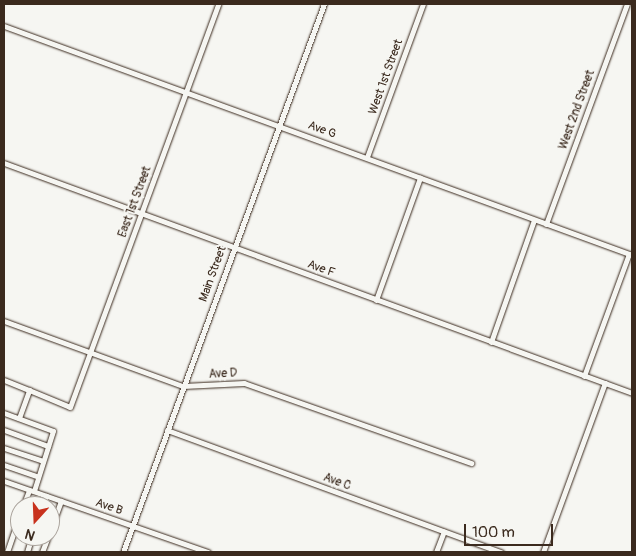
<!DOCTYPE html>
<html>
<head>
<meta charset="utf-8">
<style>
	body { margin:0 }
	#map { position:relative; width:636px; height:556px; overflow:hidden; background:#f6f6f2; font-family:Pangolin,sans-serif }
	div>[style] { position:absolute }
	.roads { filter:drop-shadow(0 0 1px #3b2a1e) drop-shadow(0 0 1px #3b2a1e) }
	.street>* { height:5px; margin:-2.5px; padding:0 2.5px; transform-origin:2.5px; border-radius:2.5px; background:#f6f6f2 }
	span { translate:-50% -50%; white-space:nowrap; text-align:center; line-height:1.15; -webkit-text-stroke:4px #f6f6f2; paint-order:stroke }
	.street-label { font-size:12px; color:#3b2a1e }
	.frame { position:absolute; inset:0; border:5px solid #3b2a1e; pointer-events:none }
	.north { position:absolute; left:10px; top:496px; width:50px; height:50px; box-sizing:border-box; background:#f6f6f2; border:1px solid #aba49d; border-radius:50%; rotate:200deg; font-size:14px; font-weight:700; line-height:20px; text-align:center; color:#3b2a1e }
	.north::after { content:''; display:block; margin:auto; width:18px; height:22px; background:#c8321e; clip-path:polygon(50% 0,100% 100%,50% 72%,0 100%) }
	.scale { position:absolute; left:464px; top:524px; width:89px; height:22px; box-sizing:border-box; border:2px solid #3b2a1e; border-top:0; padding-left:6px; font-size:15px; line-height:18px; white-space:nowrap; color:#3b2a1e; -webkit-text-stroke:4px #f6f6f2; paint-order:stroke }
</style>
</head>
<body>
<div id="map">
	<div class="roads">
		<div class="street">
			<i style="left:4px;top:26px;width:668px;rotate:20.03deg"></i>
			<i style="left:367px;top:157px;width:163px;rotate:-69.9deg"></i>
			<i style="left:4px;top:163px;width:669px;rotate:20.11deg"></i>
			<i style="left:546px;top:224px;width:234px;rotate:-69.8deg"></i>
			<i style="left:376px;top:300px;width:130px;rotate:-70.2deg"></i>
			<i style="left:4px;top:321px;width:190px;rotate:20deg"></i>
			<i style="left:183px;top:386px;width:61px;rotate:-2.8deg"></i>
			<i style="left:244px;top:383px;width:241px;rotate:19.4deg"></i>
			<i style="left:491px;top:342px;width:129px;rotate:-70.6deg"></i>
			<i style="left:584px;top:376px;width:130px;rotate:-69.8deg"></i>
			<i style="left:4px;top:380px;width:27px;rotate:22deg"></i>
			<i style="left:4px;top:413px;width:52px;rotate:20.2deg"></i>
			<i style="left:53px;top:431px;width:63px;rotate:107.6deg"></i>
			<i style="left:19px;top:418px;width:30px;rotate:-70deg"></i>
			<i style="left:29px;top:390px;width:44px;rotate:22.5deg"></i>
			<i style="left:70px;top:407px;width:429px;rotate:-69.8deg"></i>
			<i style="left:4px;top:430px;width:47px;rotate:20deg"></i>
			<i style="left:167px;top:430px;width:356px;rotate:20.1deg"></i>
			<i style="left:4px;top:448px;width:41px;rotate:18.4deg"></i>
			<i style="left:4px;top:465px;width:36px;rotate:19deg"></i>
			<i style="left:4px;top:481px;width:216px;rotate:19.2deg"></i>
			<i style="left:23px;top:506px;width:17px;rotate:-69deg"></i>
			<i style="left:42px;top:506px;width:11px;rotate:-68deg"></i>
			<i style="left:50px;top:531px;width:32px;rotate:-70deg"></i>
			<i style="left:7px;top:552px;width:39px;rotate:-71deg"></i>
			<i style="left:27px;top:552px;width:17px;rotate:-73deg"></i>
			<i style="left:42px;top:552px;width:17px;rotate:-69deg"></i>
			<i style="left:123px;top:552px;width:584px;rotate:-69.86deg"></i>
			<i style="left:436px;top:552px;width:22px;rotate:-69deg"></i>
			<i style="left:543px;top:552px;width:180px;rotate:-69.9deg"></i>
		</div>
	</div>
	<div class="street-label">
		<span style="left:386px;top:77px;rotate:-70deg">West 1st Street</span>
		<span style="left:577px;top:110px;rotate:-70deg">West 2nd Street</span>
		<span style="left:322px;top:130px;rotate:20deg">Ave G</span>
		<span style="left:135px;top:202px;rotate:-70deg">East 1st Street</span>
		<span style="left:321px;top:269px;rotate:20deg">Ave F</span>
		<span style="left:213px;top:274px;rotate:-70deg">Main Street</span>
		<span style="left:223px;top:374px;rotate:-3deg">Ave D</span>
		<span style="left:337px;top:482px;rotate:20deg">Ave C</span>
		<span style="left:109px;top:507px;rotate:19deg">Ave B</span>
	</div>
	<div class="frame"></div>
	<div class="north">N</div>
	<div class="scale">100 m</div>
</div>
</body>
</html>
